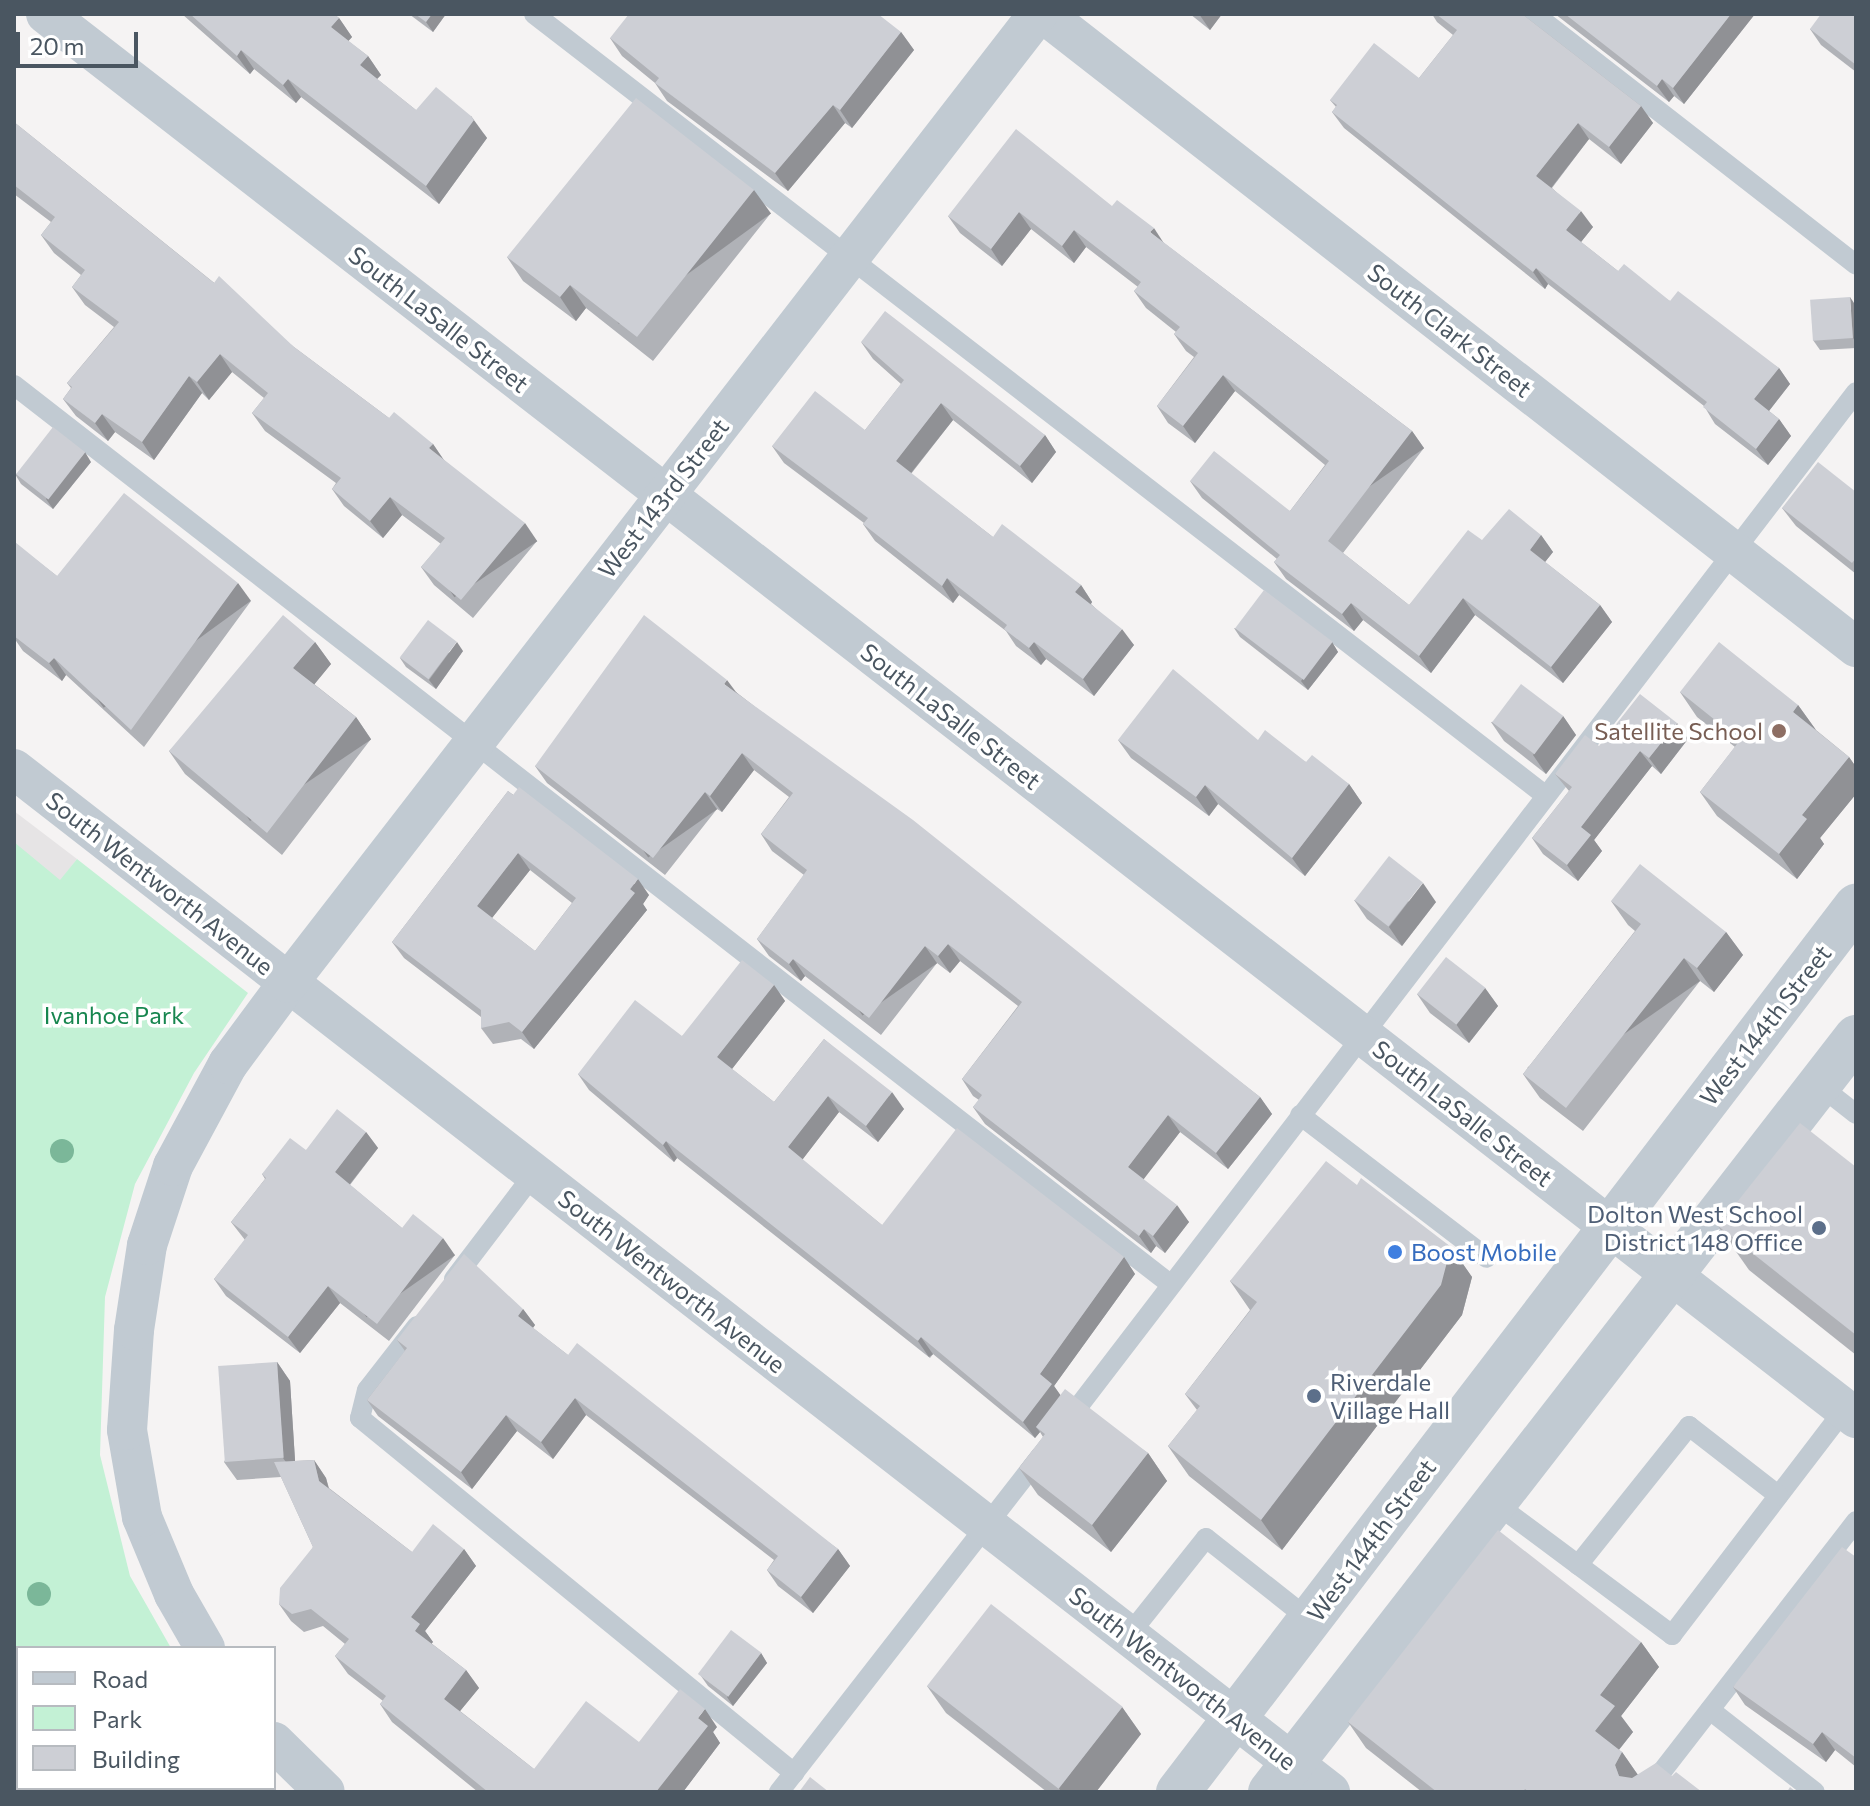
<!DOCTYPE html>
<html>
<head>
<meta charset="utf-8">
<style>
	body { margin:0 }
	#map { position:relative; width:1870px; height:1806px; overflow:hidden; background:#f5f3f3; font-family:Commissioner,sans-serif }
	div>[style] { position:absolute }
	.education>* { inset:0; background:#e6e4e5 }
	.green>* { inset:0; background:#c3f1d5 }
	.service>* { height:20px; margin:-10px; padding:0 10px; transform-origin:10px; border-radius:10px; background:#c1cad2 }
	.minor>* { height:40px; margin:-20px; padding:0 20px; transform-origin:20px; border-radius:20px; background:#c1cad2 }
	.tertiary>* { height:44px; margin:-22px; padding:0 22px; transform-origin:22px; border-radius:22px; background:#c1cad2 }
	.trees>* { width:24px; height:24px; margin:-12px; border-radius:50%; background:#7bb799 }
	.wall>* { inset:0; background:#b0b2b7 }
	.shaded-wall>* { inset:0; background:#909195; transform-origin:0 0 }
	.building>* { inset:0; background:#cdcfd5; transform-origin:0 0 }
	.dots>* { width:22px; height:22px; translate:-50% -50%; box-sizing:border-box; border:4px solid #fff; border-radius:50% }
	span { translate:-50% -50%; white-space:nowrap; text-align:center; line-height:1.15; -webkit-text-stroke:7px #fff; paint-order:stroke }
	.street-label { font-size:24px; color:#4a5661 }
	.education-label { font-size:24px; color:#785e54 }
	.right { translate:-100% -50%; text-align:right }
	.park-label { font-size:24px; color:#17864f }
	.service-label { font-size:24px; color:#4e5e75 }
	.left { translate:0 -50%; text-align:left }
	.shop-label { font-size:24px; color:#366cbe }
	.frame { position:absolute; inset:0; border:16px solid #4a5661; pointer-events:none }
	.legend { position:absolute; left:16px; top:1646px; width:260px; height:144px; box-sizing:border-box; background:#fff; border:2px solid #b7bbc0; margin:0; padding:10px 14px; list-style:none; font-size:24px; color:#4a5661 }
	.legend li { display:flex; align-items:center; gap:16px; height:40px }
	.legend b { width:40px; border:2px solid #b7bbc0 }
	.scale { position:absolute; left:16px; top:32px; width:122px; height:36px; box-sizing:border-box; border:4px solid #4a5661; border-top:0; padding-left:10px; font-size:24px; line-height:28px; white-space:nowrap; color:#4a5661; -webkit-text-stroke:6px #fff; paint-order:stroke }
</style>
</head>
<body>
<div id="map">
	<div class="education">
		<i style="clip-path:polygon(14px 811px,77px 859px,14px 941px)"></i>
	</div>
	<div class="green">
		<i style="clip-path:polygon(14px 842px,60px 880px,77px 859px,248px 993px,194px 1073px,135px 1184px,105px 1297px,100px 1455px,130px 1576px,171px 1648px,18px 1648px,18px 1788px,270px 1792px,14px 1792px)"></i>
	</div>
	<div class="service">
		<i style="left:534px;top:14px;width:1278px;rotate:37.69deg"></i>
		<i style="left:1534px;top:14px;width:408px;rotate:37.9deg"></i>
		<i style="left:14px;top:385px;width:1464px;rotate:37.87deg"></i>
		<i style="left:1819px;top:1085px;width:47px;rotate:38.1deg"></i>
		<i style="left:1300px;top:1115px;width:235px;rotate:37.4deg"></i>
		<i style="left:454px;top:1279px;width:132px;rotate:-52.7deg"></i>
		<i style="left:417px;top:1326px;width:81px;rotate:128deg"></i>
		<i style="left:367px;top:1390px;width:29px;rotate:104deg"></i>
		<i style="left:360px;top:1418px;width:561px;rotate:39.28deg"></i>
		<i style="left:1065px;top:1424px;width:1300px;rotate:-52.53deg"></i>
		<i style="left:1495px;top:1503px;width:221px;rotate:36.7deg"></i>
		<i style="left:1672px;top:1635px;width:285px;rotate:-52.6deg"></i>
		<i style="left:1578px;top:1565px;width:178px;rotate:-51.4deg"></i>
		<i style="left:1689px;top:1426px;width:113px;rotate:37.8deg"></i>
		<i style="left:1128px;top:1636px;width:125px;rotate:-51.5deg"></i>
		<i style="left:1206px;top:1538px;width:132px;rotate:38.3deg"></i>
		<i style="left:1710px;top:1710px;width:133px;rotate:38deg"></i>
		<i style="left:779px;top:1792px;width:426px;rotate:-52.1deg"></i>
		<i style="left:1646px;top:1792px;width:343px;rotate:-52.2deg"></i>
	</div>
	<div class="minor">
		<i style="left:46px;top:14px;width:2291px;rotate:37.8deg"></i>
		<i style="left:1044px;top:14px;width:1030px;rotate:37.94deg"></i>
		<i style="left:14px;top:769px;width:1667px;rotate:37.86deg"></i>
		<i style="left:205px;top:1648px;width:62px;rotate:-119.9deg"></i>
		<i style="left:174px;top:1594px;width:83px;rotate:-112.6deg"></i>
		<i style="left:142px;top:1517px;width:88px;rotate:-99.8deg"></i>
		<i style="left:127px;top:1430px;width:100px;rotate:-86deg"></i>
		<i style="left:134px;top:1330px;width:86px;rotate:-81.3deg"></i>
		<i style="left:147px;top:1245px;width:83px;rotate:-71.8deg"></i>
		<i style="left:173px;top:1166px;width:116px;rotate:-61.7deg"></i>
		<i style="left:228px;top:1064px;width:101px;rotate:-53.5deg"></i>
		<i style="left:288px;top:983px;width:1225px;rotate:-52.26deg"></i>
		<i style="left:274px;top:1742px;width:71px;rotate:44.4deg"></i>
	</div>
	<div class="tertiary">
		<i style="left:1178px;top:1792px;width:1116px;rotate:-52.58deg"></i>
		<i style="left:1270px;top:1792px;width:956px;rotate:-52.18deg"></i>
	</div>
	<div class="trees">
		<i style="left:62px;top:1151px"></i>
		<i style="left:39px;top:1594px"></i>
	</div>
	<div class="wall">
		<i style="clip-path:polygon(182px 14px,334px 14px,339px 18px,352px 37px,348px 41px,368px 56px,381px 75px,377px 79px,416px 110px,484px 134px,487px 138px,439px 204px,301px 97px,296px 103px,254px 69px,250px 74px)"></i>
		<i style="clip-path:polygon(409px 14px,446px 14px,433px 32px)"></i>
		<i style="clip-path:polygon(1190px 14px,1222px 14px,1210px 30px)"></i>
		<i style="clip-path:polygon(1432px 14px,1522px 14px,1641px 106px,1653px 123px,1621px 164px,1589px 139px,1552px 188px,1593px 227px,1581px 242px,1618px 271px,1670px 301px,1779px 368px,1790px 384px,1769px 411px,1779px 419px,1791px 436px,1768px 465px,1715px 424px,1704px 406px,1548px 284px,1545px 289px,1344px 128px,1332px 112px,1336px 107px,1330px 100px,1419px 78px,1453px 35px,1437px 22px)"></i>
		<i style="clip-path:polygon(1555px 14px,1755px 14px,1684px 104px,1674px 96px,1669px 102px)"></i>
		<i style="clip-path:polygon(1856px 14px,1856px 72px,1821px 45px,1810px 29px)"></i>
		<i style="clip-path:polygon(901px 32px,914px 50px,852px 128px,845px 123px,788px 191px,667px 101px,655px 83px,622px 56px,610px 38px)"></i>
		<i style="clip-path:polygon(14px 122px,294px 347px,389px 418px,433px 444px,444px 460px,537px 541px,473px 618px,434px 585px,421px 567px,441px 544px,402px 515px,383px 538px,344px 506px,332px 489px,336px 483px,265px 431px,252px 413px,264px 398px,232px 372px,209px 400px,202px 393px,154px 460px,115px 432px,108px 441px,76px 416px,63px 399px,71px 388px,67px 383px,114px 327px,85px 305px,72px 287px,81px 275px,54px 253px,41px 235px,51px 222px,14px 194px)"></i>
		<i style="clip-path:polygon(1112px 206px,1164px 243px,1412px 431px,1424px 448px,1343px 553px,1409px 605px,1482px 540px,1541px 535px,1553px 552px,1545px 562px,1600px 605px,1612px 622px,1563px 683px,1475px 615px,1431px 673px,1363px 620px,1354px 631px,1286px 579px,1274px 562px,1277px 559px,1202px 498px,1190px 481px,1290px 511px,1325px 465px,1235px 391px,1195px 443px,1168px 423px,1157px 406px,1194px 357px,1186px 351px,1174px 334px,1176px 332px,1146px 308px,1134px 291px,1138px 287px,1086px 247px,1074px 263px,1031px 229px,1002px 266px,960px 233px,948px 216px)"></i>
		<i style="clip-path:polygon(771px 213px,653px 361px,586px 308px,576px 321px,523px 281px,507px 257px)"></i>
		<i style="clip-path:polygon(1856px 306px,1856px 348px,1820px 350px,1813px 340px)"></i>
		<i style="clip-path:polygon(861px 342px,1045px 435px,1056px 452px,1032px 483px,953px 420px,911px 474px,993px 537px,1081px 585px,1092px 602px,1091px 604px,1134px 645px,1094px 696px,1046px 659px,1041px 665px,1016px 646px,1006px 631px,959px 595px,953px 603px,875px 541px,863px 524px,864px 523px,784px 463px,772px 446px,865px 430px,901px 384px,873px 359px)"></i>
		<i style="clip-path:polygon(91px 462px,53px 509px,21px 484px,15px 474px)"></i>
		<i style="clip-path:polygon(1856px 492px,1856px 574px,1796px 526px,1782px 508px)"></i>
		<i style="clip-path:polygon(14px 543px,57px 576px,251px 601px,144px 747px,66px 675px,62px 681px,23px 651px,14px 638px)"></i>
		<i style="clip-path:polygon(1234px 628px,1332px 642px,1338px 652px,1308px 690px,1240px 637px)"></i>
		<i style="clip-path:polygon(315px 642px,331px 664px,314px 684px,356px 717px,371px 739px,282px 855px,185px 774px,169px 751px)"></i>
		<i style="clip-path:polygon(463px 651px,436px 689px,406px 667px,400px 658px)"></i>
		<i style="clip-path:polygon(736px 692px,1260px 1097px,1272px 1114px,1228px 1169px,1180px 1132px,1143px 1179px,1189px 1222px,1165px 1253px,1156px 1246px,1151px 1253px,985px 1124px,973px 1107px,979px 1100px,973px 1096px,962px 1079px,1018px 1006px,960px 961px,950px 973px,937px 963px,881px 1035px,805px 976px,801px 981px,769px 956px,757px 939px,804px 875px,772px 851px,761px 834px,789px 797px,754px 770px,722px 812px,717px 809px,665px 875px,547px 783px,535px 766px)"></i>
		<i style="clip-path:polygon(1680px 692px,1798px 705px,1816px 730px,1849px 757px,1856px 767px,1856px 794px,1820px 838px,1824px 844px,1797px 879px,1717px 816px,1700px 792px,1735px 747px,1697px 717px)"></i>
		<i style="clip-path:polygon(1563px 716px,1576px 735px,1546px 774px,1504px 741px,1491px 722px)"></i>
		<i style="clip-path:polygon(1688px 739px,1661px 774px,1652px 766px,1594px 840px,1602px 851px,1578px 881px,1543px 854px,1532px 838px,1569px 791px,1555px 774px,1599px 746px)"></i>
		<i style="clip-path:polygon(1118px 740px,1258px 740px,1306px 762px,1349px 784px,1362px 803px,1305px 876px,1218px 804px,1209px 816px,1131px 758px)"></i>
		<i style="clip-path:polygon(evenodd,508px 791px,649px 895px,643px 904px,647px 910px,534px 1049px,521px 1039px,493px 1044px,481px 1028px,481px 1017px,404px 958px,392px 942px,508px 791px,530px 870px,572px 903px,535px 951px,492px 918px,530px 870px)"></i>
		<i style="clip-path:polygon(1354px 900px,1436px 902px,1402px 946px,1367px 919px)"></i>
		<i style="clip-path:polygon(1611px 901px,1726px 932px,1743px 955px,1714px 992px,1700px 981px,1583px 1131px,1540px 1098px,1523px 1074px,1635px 931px,1628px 925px)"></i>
		<i style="clip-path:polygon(774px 985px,785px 1001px,732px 1069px,774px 1102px,824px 1039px,904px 1109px,878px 1142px,839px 1112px,802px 1160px,882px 1225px,1124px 1257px,1135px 1274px,1054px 1386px,1060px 1395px,1148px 1453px,1167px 1481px,1111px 1552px,1038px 1495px,1019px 1468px,1043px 1437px,1040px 1432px,1035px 1438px,933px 1354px,930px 1358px,677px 1158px,674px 1162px,589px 1090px,578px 1074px,682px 1036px)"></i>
		<i style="clip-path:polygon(1485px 988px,1498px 1006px,1469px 1043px,1430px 1013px,1417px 994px)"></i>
		<i style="clip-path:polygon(366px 1132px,378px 1148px,350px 1185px,402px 1228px,455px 1255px,389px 1341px,340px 1303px,300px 1353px,226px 1296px,214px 1279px,245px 1240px,231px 1222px,265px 1179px,262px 1174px,306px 1150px)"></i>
		<i style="clip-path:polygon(1856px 1167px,1856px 1355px,1749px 1270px,1718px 1226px)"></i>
		<i style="clip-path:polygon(1357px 1185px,1451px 1247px,1472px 1277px,1462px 1315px,1282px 1550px,1189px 1476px,1168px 1446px,1197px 1410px,1185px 1394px,1250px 1310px,1230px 1281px)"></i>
		<i style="clip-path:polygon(523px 1309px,535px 1325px,533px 1328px,568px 1355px,838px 1549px,850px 1566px,813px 1613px,778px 1586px,767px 1570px,774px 1560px,586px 1415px,553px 1459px,517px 1431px,472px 1489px,378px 1416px,367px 1400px,405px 1351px,397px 1340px)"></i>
		<i style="clip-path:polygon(277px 1362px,290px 1381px,295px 1461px,314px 1460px,326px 1478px,329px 1488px,412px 1552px,464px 1549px,476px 1566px,425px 1631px,433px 1642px,431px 1643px,466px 1670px,479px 1688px,460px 1711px,534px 1769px,639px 1742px,717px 1727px,713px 1732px,720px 1743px,683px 1792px,478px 1792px,392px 1722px,380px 1704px,383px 1701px,348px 1674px,335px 1656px,345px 1644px,323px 1626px,304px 1632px,291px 1621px,279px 1604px,313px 1547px,281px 1477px,237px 1480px,224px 1462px)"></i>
		<i style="clip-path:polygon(1856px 1557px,1856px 1767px,1835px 1750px,1826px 1762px,1745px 1705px,1733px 1687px)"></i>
		<i style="clip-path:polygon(1641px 1642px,1659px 1667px,1621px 1716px,1633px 1732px,1619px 1750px,1622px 1752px,1638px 1775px,1672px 1776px,1702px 1792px,1422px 1792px,1366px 1748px,1348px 1722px)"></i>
		<i style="clip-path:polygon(761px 1653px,767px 1663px,733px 1706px,708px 1686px,701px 1676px)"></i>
		<i style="clip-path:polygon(927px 1686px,1122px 1707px,1141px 1734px,1096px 1792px,1047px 1792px,946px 1713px)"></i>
	</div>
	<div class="shaded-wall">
		<i style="clip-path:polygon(432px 14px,446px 14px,433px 32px,426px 22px)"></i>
		<i style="clip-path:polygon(1199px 14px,1222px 14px,1210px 30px)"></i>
		<i style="clip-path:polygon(1731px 14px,1755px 14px,1684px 104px,1673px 88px)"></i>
		<i style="clip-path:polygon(339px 18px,352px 37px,344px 46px,331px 27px)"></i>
		<i style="clip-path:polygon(901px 32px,914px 50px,852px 128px,840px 110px)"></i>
		<i style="clip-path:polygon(241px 50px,254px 69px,250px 74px,237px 56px)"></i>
		<i style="clip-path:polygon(368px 56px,381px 75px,373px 83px,360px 65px)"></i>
		<i style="clip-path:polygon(288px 79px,301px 97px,296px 103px,283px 85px)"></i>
		<i style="clip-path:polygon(1662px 79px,1674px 96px,1669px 102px,1657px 86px)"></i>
		<i style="clip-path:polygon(833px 105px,845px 123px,788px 191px,775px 173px)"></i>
		<i style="clip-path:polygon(1641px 106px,1653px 123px,1621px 164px,1609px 147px)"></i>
		<i style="clip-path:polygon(471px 116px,487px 138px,439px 204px,426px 186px)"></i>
		<i style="clip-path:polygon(1578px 123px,1589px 139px,1548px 192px,1536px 176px)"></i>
		<i style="left:754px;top:190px;width:29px;height:188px;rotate:54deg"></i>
		<i style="clip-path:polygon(1581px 211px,1593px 227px,1577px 247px,1566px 230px)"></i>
		<i style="clip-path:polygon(1019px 212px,1031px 229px,1002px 266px,991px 249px)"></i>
		<i style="clip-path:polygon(1154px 228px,1165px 245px,1150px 232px)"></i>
		<i style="clip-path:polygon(1074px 230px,1086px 247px,1074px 263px,1062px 246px)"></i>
		<i style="clip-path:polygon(1536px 268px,1548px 284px,1545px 289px,1533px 272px)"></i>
		<i style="clip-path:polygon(570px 285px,586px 308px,576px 321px,560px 297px)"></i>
		<i style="clip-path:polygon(1850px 297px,1856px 306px,1856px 343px,1853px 338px)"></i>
		<i style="clip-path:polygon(220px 354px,232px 372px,209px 400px,197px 382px)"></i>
		<i style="clip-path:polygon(1779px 368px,1790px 384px,1765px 416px,1754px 399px)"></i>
		<i style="clip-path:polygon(1223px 375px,1235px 391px,1195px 443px,1183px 426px)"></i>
		<i style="clip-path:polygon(189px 376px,202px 393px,154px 460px,142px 442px)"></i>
		<i style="clip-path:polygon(941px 403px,953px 420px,907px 478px,896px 461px)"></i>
		<i style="clip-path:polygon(102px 414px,115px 432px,108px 441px,95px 423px)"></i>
		<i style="clip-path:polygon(1779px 419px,1791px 436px,1768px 465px,1756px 449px)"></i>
		<i style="left:1412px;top:431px;width:21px;height:138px;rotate:55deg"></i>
		<i style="clip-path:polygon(1045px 435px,1056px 452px,1032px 483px,1020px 466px)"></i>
		<i style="clip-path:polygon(433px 444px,445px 462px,429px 448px)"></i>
		<i style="clip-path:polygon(85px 452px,91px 462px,53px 509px,46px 499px)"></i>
		<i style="clip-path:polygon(390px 497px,402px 515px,383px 538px,370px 521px)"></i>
		<i style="left:525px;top:523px;width:22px;height:100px;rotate:56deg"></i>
		<i style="clip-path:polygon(1541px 535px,1553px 552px,1541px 567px,1530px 550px)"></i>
		<i style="clip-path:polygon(947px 578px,959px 595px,953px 603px,942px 586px)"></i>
		<i style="left:238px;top:583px;width:22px;height:182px;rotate:54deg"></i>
		<i style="clip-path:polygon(1081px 585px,1092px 602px,1087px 609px,1075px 592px)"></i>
		<i style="clip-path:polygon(1463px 598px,1475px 615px,1431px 673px,1419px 656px)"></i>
		<i style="clip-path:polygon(1351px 603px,1363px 620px,1354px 631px,1342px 614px)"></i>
		<i style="clip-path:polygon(1600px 605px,1612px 622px,1563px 683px,1551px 667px)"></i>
		<i style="clip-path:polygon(1122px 629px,1134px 645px,1094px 696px,1083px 679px)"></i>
		<i style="clip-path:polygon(315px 642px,331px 664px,309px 691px,293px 668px)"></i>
		<i style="clip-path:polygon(457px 642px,463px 651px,436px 689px,429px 680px)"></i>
		<i style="clip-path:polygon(1034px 642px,1046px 659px,1041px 665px,1029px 648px)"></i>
		<i style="clip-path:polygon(1332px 642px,1338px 652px,1308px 690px,1301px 681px)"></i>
		<i style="clip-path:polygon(54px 658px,66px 675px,62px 681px,49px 663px)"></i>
		<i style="clip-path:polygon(727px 680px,739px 696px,724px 684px)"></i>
		<i style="clip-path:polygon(1798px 705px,1816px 730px,1793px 712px)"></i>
		<i style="clip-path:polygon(1563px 716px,1576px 735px,1546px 774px,1533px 755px)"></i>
		<i style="left:356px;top:717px;width:27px;height:146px;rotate:56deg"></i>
		<i style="clip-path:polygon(1677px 723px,1688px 739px,1661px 774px,1649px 758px)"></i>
		<i style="clip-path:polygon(1640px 751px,1652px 766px,1594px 840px,1602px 851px,1578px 881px,1567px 865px,1581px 827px)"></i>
		<i style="clip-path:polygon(742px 753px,754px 770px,722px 812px,710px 796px)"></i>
		<i style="clip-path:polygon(1849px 757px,1856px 767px,1856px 794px,1820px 838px,1824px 844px,1797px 879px,1779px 854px,1802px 815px)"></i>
		<i style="clip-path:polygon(1349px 784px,1362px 803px,1305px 876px,1292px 858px)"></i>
		<i style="clip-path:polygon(1205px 785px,1218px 804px,1209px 816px,1196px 797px)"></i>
		<i style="left:705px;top:792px;width:21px;height:84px;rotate:55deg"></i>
		<i style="clip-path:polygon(518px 853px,530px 870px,488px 923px,477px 906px)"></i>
		<i style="clip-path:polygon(638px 879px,649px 895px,643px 904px,647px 910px,534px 1049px,522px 1032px)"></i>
		<i style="clip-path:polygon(1423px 883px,1436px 902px,1402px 946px,1389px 927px)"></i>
		<i style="clip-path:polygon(1726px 932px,1743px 955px,1714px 992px,1697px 968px)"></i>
		<i style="clip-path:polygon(948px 944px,960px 961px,950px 973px,938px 956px)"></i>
		<i style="left:925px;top:946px;width:21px;height:91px;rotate:55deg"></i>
		<i style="left:1684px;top:958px;width:28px;height:191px;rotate:55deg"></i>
		<i style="clip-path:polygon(793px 959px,805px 976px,801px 981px,789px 964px)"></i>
		<i style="clip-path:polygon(774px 985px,785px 1001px,728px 1074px,717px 1057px)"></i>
		<i style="clip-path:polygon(1485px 988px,1498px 1006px,1469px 1043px,1456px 1024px)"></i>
		<i style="clip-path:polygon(892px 1092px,904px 1109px,878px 1142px,866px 1126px)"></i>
		<i style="clip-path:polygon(828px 1096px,839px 1112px,799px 1164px,788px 1147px)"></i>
		<i style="clip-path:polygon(1260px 1097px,1272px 1114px,1228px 1169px,1216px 1153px)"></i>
		<i style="clip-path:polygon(1168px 1115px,1180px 1132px,1140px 1184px,1128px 1167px)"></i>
		<i style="clip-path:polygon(366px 1132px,378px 1148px,346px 1189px,335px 1172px)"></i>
		<i style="clip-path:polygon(666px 1141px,677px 1158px,674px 1162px,663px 1145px)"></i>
		<i style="clip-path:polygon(1177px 1205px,1189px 1222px,1165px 1253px,1153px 1236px)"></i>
		<i style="clip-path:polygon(1144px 1229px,1156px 1246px,1151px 1253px,1139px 1236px)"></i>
		<i style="left:443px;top:1238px;width:21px;height:108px;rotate:55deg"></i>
		<i style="clip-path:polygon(1451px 1247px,1472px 1277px,1462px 1315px,1282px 1550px,1261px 1520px)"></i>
		<i style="clip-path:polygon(1124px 1257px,1135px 1274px,1054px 1386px,1064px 1400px,1036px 1427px,1040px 1432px,1035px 1438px,1023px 1422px,1040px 1374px)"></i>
		<i style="clip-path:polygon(328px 1286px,340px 1303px,300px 1353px,288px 1337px)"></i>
		<i style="clip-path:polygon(523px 1309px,535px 1325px,529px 1333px,518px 1316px)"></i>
		<i style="left:921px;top:1337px;width:21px;height:5px;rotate:55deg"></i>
		<i style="clip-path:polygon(277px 1362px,290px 1381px,296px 1476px,283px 1458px)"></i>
		<i style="clip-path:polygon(575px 1398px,586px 1415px,553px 1459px,541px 1442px)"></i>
		<i style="clip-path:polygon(506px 1415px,517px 1431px,472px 1489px,461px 1472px)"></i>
		<i style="clip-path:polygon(1148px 1453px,1167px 1481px,1111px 1552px,1092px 1525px)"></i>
		<i style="clip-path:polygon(314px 1460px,326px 1478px,331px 1498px,319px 1481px)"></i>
		<i style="clip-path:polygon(464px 1549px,476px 1566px,425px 1631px,433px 1642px,428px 1648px,415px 1631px,411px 1617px)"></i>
		<i style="clip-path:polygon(838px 1549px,850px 1566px,813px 1613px,801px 1597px)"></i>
		<i style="clip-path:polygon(1641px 1642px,1659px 1667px,1621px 1716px,1633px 1732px,1613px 1757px,1595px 1731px,1600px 1695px)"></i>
		<i style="clip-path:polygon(761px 1653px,767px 1663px,733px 1706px,727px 1697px)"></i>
		<i style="clip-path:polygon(466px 1670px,479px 1688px,456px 1716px,444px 1699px)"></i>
		<i style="clip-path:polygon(1122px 1707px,1141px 1734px,1096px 1792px,1061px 1792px,1059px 1788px)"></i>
		<i style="clip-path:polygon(705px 1709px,717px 1727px,713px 1732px,720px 1743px,683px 1792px,656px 1792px,698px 1718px)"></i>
		<i style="clip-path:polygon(1822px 1732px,1835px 1750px,1826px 1762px,1813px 1744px)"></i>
		<i style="clip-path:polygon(1622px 1752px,1640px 1778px,1633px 1791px,1619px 1776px,1615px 1765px)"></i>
	</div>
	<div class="building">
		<i style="clip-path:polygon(190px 14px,334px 14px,339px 18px,331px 27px,368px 56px,360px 65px,416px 110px,436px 87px,471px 116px,474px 120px,426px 186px,288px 79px,283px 85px,241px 50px,237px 56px)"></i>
		<i style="clip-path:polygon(415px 14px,432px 14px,426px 22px)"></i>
		<i style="clip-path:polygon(629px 14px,878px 14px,901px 32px,840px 110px,833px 105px,775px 173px,655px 83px,659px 78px,610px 38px)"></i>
		<i style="clip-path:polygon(1436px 14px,1522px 14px,1641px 106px,1609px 147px,1578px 123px,1536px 176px,1581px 211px,1566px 230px,1618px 271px,1624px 264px,1670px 301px,1678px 291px,1779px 368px,1754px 399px,1779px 419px,1756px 449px,1703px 407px,1707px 402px,1536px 268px,1533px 272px,1332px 112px,1337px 105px,1330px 100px,1374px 43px,1419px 78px,1457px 30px)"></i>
		<i style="clip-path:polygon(1565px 14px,1731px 14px,1673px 88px,1662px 79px,1657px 86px)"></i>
		<i style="clip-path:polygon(1821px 14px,1856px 14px,1856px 65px,1810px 29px)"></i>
		<i style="clip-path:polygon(636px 98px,754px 190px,637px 337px,570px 285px,560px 297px,507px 257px)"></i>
		<i style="clip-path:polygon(14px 122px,214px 283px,219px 276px,294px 347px,389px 418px,394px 412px,433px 444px,429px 448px,525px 523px,461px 600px,421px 567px,445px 538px,390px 497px,370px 521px,332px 489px,341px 478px,252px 413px,268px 393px,220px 354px,197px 382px,189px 376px,142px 442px,102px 414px,95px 423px,63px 399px,72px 387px,67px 383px,119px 322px,72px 287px,85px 270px,41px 235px,55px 217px,14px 185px)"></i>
		<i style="clip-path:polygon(1016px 129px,1112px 206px,1117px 200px,1154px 228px,1150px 232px,1412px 431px,1328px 541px,1409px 605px,1468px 530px,1482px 540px,1509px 509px,1541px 535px,1530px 550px,1600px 605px,1551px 667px,1463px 598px,1419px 656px,1351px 603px,1342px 614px,1274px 562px,1280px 555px,1190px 481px,1214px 451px,1290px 511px,1329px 461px,1223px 375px,1183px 426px,1157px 406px,1198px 353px,1174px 334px,1180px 327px,1134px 291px,1141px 282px,1074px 230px,1062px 246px,1019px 212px,991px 249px,948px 216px)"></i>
		<i style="left:1850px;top:297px;width:41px;height:40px;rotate:86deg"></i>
		<i style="clip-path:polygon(885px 311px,1045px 435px,1020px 466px,941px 403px,896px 461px,993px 537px,1002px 524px,1081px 585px,1075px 592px,1122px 629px,1083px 679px,1034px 642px,1029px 648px,1004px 629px,1007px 625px,947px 578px,942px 586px,863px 524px,868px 518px,772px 446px,815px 391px,865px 430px,904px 380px,861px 342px)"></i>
		<i style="left:53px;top:427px;width:41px;height:60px;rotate:38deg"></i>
		<i style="clip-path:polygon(1818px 462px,1856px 492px,1856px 558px,1852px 563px,1782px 508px)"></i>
		<i style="clip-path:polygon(124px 493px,238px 583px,131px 730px,54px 658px,49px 663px,14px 636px,15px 542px,57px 576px)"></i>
		<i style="left:1264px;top:590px;width:86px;height:48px;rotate:37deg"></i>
		<i style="clip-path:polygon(283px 615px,315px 642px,293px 668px,356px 717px,267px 833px,169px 751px)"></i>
		<i style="clip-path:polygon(644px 615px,727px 680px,724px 684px,913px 820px,1260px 1097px,1216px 1153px,1168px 1115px,1128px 1167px,1177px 1205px,1153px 1236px,1144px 1229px,1139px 1236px,973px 1107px,982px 1095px,962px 1079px,1022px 1002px,948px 944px,938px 956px,925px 946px,869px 1018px,793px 959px,789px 964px,757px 939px,807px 870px,761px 834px,793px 793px,742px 753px,710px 796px,705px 792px,653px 858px,535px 766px)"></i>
		<i style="left:428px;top:620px;width:36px;height:47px;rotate:37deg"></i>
		<i style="clip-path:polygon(1719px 642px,1798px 705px,1793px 712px,1849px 757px,1802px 815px,1807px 819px,1779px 854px,1700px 792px,1740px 740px,1680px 692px)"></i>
		<i style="clip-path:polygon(1173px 669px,1258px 740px,1265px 730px,1306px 762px,1312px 755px,1349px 784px,1292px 858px,1205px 785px,1196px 797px,1118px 740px)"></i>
		<i style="left:1521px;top:684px;width:53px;height:48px;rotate:37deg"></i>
		<i style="clip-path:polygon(1640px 694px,1677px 723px,1649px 758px,1640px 751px,1581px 827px,1591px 835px,1567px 865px,1532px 838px,1572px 787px,1555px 774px,1585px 735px,1599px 746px)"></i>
		<i style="clip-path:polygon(evenodd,519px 787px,638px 879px,630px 889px,635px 893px,522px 1032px,509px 1022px,481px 1028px,481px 1010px,392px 942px,508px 791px,513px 795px,519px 787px,518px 853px,576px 898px,535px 951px,477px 906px,518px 853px)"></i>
		<i style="left:1389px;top:856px;width:43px;height:56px;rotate:38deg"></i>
		<i style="clip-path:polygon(1640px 864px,1726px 932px,1697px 968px,1684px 958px,1566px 1108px,1523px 1074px,1641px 924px,1611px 901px)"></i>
		<i style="left:1446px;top:957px;width:50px;height:47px;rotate:38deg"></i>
		<i style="clip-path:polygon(742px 960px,774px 985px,717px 1057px,774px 1102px,824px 1039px,892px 1092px,866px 1126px,828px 1096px,788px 1147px,882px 1225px,957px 1128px,1124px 1257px,1040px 1374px,1052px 1384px,1023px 1422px,921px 1337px,918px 1341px,666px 1141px,663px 1145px,578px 1074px,635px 1000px,682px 1036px)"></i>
		<i style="clip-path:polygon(337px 1109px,366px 1132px,335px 1172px,402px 1228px,413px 1214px,443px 1238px,377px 1324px,328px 1286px,288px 1337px,214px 1279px,248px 1235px,231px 1222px,266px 1178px,262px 1174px,290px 1138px,306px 1150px)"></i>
		<i style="clip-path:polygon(1800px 1123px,1856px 1167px,1856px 1335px,1718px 1226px)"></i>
		<i style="clip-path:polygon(1326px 1161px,1357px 1185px,1361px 1178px,1451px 1247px,1441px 1285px,1261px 1520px,1168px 1446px,1200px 1406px,1185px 1394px,1257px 1302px,1230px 1281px)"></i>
		<i style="clip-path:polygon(464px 1254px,523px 1309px,518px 1316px,568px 1355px,577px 1343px,838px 1549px,801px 1597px,767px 1570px,778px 1556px,575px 1398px,541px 1442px,506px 1415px,461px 1472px,367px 1400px,407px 1348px,397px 1340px)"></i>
		<i style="left:277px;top:1362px;width:96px;height:59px;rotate:86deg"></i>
		<i style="clip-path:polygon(1065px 1389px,1148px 1453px,1092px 1525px,1019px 1468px,1045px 1434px,1036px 1427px)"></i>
		<i style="clip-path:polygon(314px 1460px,319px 1481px,412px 1552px,433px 1524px,464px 1549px,411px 1617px,420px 1624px,415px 1631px,466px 1670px,444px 1699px,534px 1769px,586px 1701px,639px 1742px,680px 1689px,705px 1709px,698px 1718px,708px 1726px,656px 1792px,488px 1792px,380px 1704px,386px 1696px,335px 1656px,349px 1639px,311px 1609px,292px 1614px,279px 1604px,280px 1588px,313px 1547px,274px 1462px)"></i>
		<i style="clip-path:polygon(1498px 1530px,1641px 1642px,1600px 1695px,1615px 1706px,1595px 1731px,1622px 1752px,1615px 1765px,1619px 1776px,1632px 1778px,1656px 1763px,1672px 1776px,1676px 1772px,1702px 1792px,1529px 1792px,1525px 1789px,1523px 1792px,1437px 1792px,1348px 1722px)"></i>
		<i style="clip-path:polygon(1842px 1547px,1856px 1557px,1856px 1758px,1822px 1732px,1813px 1744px,1733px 1687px)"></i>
		<i style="left:991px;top:1604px;width:167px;height:104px;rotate:38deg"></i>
		<i style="left:731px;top:1630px;width:38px;height:55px;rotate:37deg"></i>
		<i style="clip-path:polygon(810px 1777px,829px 1792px,799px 1792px)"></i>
		<i style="clip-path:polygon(1790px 1787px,1796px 1792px,1787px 1792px)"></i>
	</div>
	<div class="dots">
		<i style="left:1779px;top:731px;background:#8d6e63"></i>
		<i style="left:1819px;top:1228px;background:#5c6f8a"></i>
		<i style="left:1395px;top:1252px;background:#3f7fe0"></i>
		<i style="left:1314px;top:1396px;background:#5c6f8a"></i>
	</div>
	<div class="street-label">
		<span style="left:439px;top:319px;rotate:38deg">South LaSalle Street</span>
		<span style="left:1450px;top:330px;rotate:38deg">South Clark Street</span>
		<span style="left:663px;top:498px;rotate:-52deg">West 143rd Street</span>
		<span style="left:951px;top:716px;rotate:38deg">South LaSalle Street</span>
		<span style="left:160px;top:883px;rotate:38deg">South Wentworth Avenue</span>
		<span style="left:1765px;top:1025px;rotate:-52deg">West 144th Street</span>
		<span style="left:1463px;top:1113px;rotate:38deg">South LaSalle Street</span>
		<span style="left:672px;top:1281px;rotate:38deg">South Wentworth Avenue</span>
		<span style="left:1371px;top:1540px;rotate:-53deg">West 144th Street</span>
		<span style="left:1183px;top:1678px;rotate:38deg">South Wentworth Avenue</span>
	</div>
	<div class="education-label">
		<span class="right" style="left:1763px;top:731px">Satellite School</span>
	</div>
	<div class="park-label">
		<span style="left:114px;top:1015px">Ivanhoe Park</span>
	</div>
	<div class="service-label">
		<span class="right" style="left:1803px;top:1228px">Dolton West School<br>District 148 Office</span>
		<span class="left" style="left:1330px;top:1396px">Riverdale<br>Village Hall</span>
	</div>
	<div class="shop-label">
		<span class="left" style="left:1411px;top:1252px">Boost Mobile</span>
	</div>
	<div class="frame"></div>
	<ul class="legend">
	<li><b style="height:10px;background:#c1cad2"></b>Road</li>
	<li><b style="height:22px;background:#c3f1d5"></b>Park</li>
	<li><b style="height:22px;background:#cdcfd5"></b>Building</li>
	</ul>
	<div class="scale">20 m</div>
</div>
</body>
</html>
